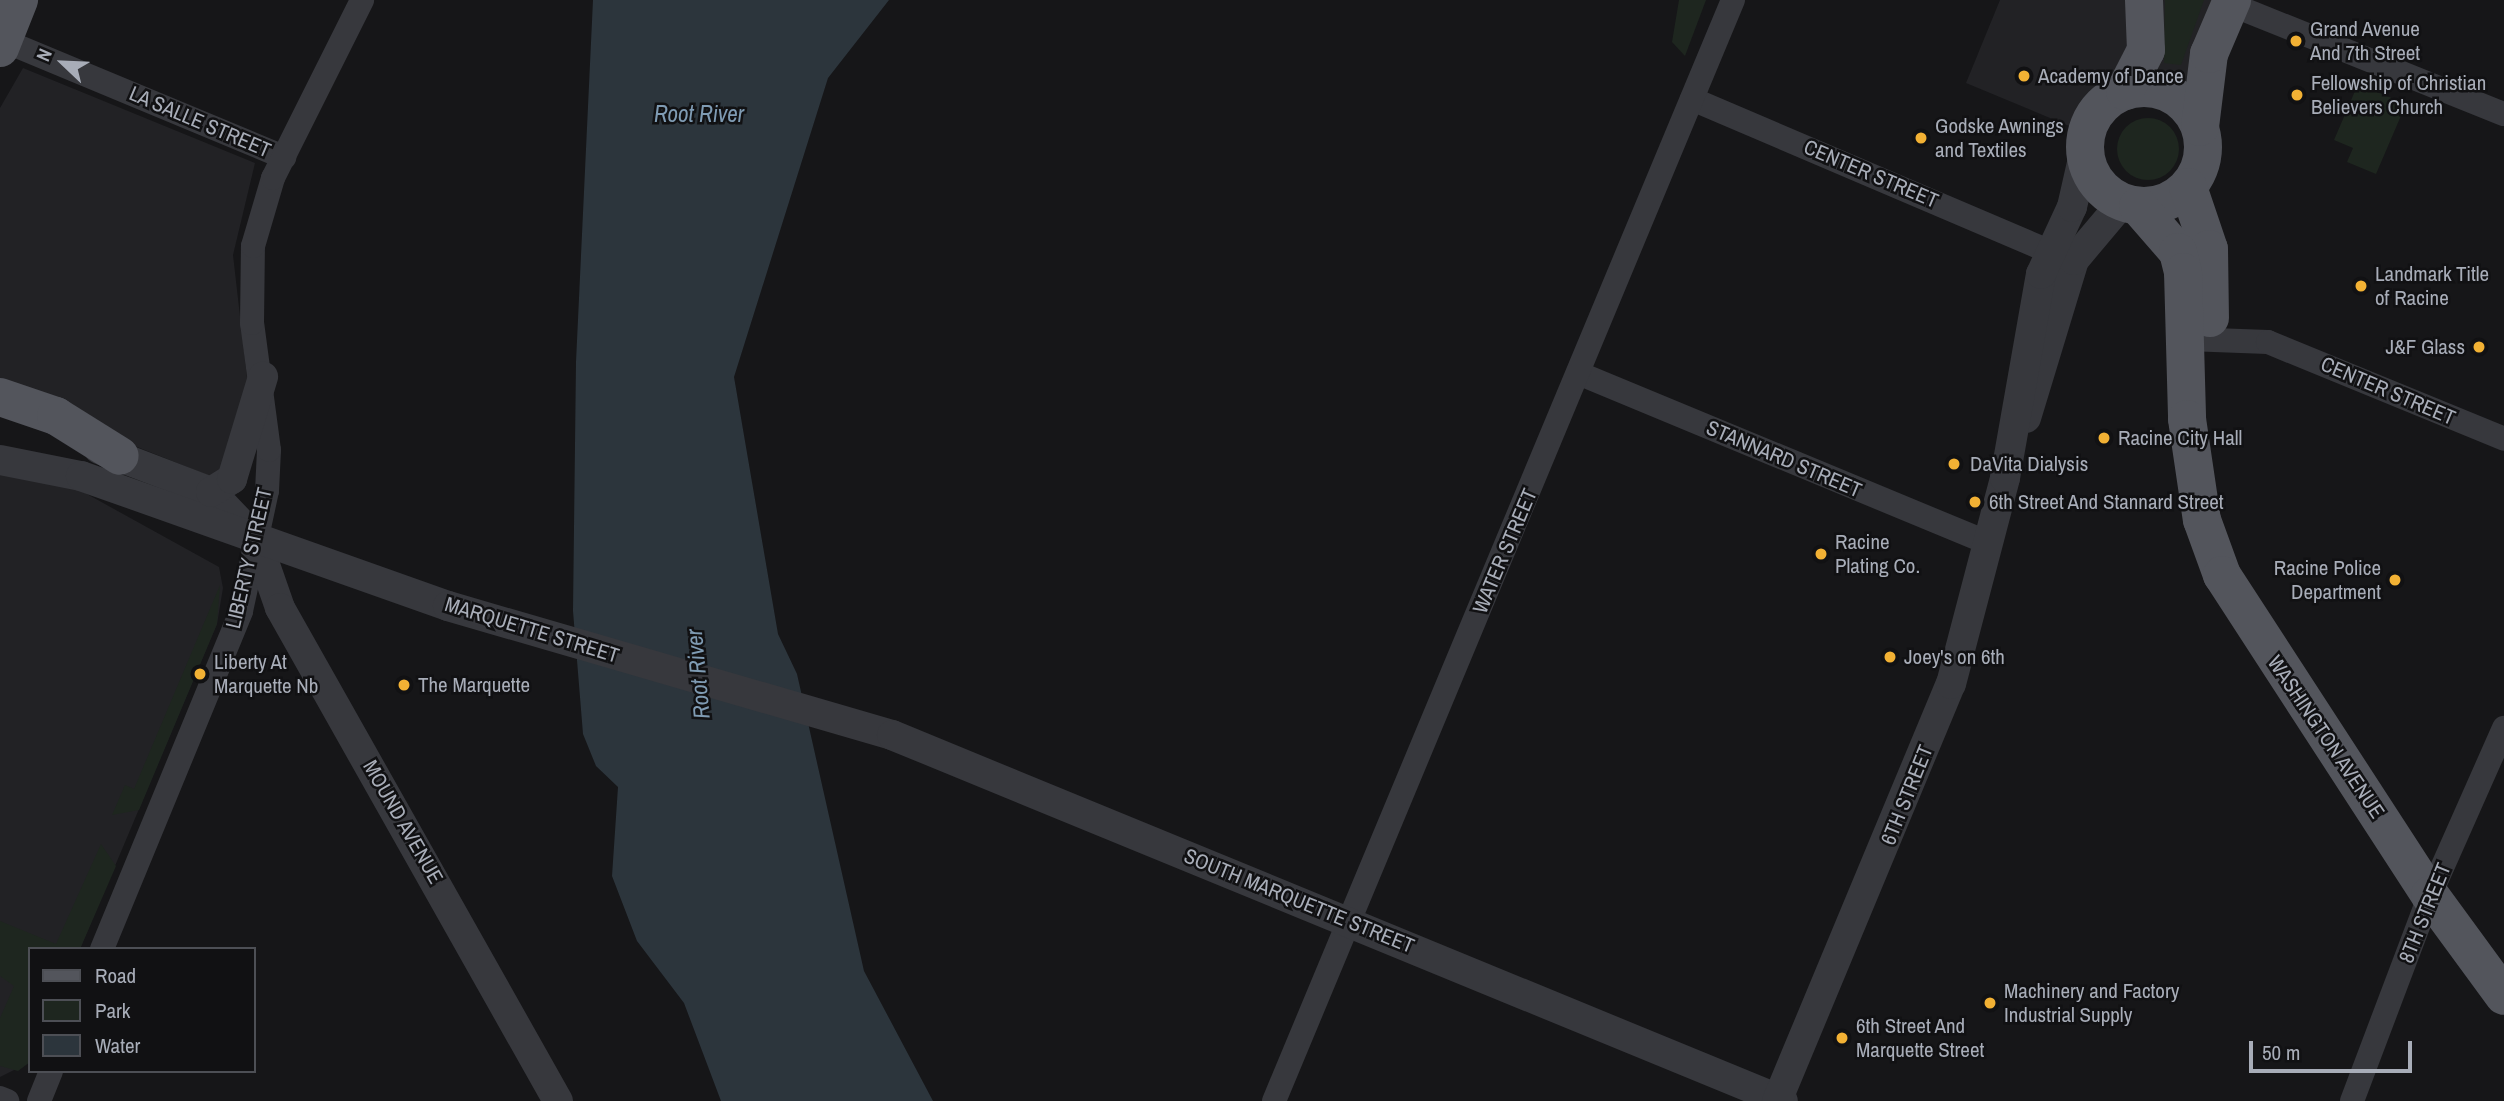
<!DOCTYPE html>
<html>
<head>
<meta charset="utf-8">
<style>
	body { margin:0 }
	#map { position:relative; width:2504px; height:1101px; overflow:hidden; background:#161618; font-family:"Archivo Narrow",sans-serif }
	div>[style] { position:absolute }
	.built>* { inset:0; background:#222225 }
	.green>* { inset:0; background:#1e261f }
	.round { border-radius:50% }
	.water>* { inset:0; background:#2c353c }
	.minor>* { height:24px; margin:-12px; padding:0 12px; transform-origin:12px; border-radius:12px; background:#37383d }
	.tertiary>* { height:30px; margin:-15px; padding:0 15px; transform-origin:15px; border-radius:15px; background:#37383d }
	.primary>* { height:38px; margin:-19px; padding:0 19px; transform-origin:19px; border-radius:19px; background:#53555c }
	.primary>.ring { margin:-19px; padding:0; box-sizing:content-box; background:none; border:38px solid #53555c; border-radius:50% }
	.dots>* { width:19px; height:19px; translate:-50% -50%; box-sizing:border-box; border:4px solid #111113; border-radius:50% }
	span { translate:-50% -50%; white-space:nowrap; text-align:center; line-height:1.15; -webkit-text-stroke:5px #111113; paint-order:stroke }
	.poi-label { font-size:21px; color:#a8adb8 }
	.left { translate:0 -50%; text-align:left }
	.right { translate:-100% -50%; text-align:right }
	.street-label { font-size:21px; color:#a8adb8 }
	.water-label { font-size:23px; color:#7f9bb3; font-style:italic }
	.legend { position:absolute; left:28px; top:947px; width:228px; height:126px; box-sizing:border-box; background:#111113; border:2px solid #4d4f55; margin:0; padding:9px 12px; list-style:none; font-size:21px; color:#a8adb8 }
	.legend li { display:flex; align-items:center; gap:14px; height:35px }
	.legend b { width:35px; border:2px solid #4d4f55 }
	.north { position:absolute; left:28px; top:28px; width:70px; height:70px; -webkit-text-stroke:5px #111113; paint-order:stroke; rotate:293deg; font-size:19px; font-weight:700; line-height:28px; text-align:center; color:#a8adb8 }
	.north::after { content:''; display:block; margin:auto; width:24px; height:32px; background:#a8adb8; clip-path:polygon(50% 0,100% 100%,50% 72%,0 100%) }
	.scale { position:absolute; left:2249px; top:1041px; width:163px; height:32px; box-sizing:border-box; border:4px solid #a8adb8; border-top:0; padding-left:9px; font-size:21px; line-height:24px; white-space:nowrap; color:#a8adb8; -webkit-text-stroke:5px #111113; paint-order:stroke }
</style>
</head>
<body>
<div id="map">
	<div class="built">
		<i style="clip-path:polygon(2000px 0,2215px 0,2189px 81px,2180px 85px,2121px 70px,2090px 97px,2074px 128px,1966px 83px)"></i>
		<i style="clip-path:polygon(23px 68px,255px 163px,233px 255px,249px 395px,231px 461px,212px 477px,0 392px,0 108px)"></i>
		<i style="clip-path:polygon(0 471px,67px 483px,219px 567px,223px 588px,217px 624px,80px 949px,30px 949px,30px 1062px,0 1077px)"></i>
	</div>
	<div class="green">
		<i style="clip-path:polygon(1679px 0,1706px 0,1685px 56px,1672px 42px)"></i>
		<i style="clip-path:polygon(2165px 0,2204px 0,2181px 65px,2164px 63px)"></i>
		<i style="clip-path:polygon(2358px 84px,2406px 104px,2376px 174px,2347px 162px,2353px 148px,2334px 140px)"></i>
		<i class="round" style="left:2117px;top:118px;width:62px;height:62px"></i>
		<i style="clip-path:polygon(220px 585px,217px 624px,139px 810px,112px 815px,125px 785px,134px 789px)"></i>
		<i style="clip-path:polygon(101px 844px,116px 866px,80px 949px,30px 949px,30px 1062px,18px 1071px,0 1066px,0 1018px,14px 986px,0 976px,0 921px,56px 944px)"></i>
	</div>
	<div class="water">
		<i style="clip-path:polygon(593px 0,889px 0,828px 78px,734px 377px,778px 634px,797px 674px,864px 971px,933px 1101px,721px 1101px,684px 1003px,637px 941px,612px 876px,618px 787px,596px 766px,583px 734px,573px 611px,576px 362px)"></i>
	</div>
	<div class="minor">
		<i style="left:2230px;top:4px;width:295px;rotate:21.9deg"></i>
		<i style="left:0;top:39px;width:308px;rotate:22.6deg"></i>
		<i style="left:1692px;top:99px;width:387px;rotate:23.1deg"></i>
		<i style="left:2187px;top:339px;width:81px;rotate:2.1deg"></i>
		<i style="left:2268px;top:342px;width:255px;rotate:22.3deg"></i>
		<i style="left:1578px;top:373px;width:446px;rotate:22.5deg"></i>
		<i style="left:102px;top:949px;width:365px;rotate:-67.6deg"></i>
		<i style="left:241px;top:611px;width:123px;rotate:-77.8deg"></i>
		<i style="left:267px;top:491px;width:41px;rotate:-87.2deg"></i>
		<i style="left:269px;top:450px;width:128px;rotate:-97.6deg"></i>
		<i style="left:252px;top:323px;width:77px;rotate:-89.3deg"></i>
		<i style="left:253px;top:246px;width:71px;rotate:-73.6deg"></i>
		<i style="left:273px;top:178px;width:199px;rotate:-63.4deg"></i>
		<i style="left:0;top:1098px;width:8px;rotate:23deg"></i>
		<i style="left:39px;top:1101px;width:32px;rotate:-68deg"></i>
		<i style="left:1274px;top:1101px;width:1193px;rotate:-67.37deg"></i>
		<i style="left:2352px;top:1101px;width:220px;rotate:-69.3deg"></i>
		<i style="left:2430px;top:895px;width:183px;rotate:-66.1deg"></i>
	</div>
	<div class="tertiary">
		<i style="left:2026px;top:418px;width:165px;rotate:-73.1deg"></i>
		<i style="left:2074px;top:260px;width:75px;rotate:-49.9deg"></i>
		<i style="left:99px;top:449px;width:120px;rotate:21deg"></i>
		<i style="left:211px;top:492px;width:65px;rotate:46.2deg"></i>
		<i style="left:256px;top:539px;width:73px;rotate:70.8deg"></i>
		<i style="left:280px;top:608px;width:566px;rotate:60.58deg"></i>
		<i style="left:0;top:460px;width:83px;rotate:11.2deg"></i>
		<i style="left:81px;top:476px;width:389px;rotate:19.5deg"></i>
		<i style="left:448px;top:606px;width:462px;rotate:16.2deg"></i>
		<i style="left:892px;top:735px;width:963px;rotate:22.33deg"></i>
		<i style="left:211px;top:492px;width:25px;rotate:-32deg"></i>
		<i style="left:232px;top:479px;width:107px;rotate:-73.1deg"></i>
		<i style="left:1777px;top:1101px;width:452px;rotate:-67.4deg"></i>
		<i style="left:1951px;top:684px;width:213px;rotate:-75.3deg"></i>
		<i style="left:2005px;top:478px;width:207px;rotate:-80deg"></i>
		<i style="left:2041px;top:274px;width:74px;rotate:-65.2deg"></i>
		<i style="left:2072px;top:207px;width:58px;rotate:-77.2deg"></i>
	</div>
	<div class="primary">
		<i style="left:0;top:48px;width:52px;rotate:-68.4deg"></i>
		<i class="ring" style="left:2085px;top:88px;width:80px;height:80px"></i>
		<i style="left:2125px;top:91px;width:46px;rotate:-62.9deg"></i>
		<i style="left:2146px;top:50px;width:50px;rotate:-92.3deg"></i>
		<i style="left:2200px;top:127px;width:74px;rotate:-83deg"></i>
		<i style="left:2209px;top:54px;width:59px;rotate:-66.9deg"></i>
		<i style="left:2188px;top:187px;width:65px;rotate:71.3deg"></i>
		<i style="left:2209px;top:249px;width:69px;rotate:89.2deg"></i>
		<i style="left:2138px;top:206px;width:61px;rotate:49deg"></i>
		<i style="left:2178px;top:252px;width:21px;rotate:76deg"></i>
		<i style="left:2183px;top:272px;width:147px;rotate:88.4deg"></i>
		<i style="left:2187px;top:419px;width:102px;rotate:81.6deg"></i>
		<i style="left:2202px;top:520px;width:59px;rotate:70deg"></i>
		<i style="left:2222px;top:575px;width:382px;rotate:57deg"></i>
		<i style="left:2430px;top:895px;width:125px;rotate:53.8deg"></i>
		<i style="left:0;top:397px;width:59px;rotate:18.7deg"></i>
		<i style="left:56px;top:416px;width:75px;rotate:32deg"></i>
	</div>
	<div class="dots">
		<i style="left:2296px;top:41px;background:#f2b134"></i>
		<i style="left:2024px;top:76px;background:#f2b134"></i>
		<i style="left:2297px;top:95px;background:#f2b134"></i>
		<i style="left:1921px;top:138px;background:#f2b134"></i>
		<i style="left:2361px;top:286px;background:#f2b134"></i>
		<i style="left:2479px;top:347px;background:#f2b134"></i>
		<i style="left:2104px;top:438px;background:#f2b134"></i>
		<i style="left:1954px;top:464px;background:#f2b134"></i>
		<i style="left:1975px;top:502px;background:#f2b134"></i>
		<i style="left:1821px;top:554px;background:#f2b134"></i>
		<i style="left:2395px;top:580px;background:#f2b134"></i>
		<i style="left:1890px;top:657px;background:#f2b134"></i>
		<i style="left:200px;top:674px;background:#f2b134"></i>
		<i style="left:404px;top:685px;background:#f2b134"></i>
		<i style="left:1990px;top:1003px;background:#f2b134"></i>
		<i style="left:1842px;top:1038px;background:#f2b134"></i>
	</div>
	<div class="poi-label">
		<span class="left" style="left:2310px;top:41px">Grand Avenue<br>And 7th Street</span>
		<span class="left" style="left:2038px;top:76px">Academy of Dance</span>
		<span class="left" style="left:2311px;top:95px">Fellowship of Christian<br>Believers Church</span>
		<span class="left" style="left:1935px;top:138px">Godske Awnings<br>and Textiles</span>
		<span class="left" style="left:2375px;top:286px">Landmark Title<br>of Racine</span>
		<span class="right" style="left:2465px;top:347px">J&amp;F Glass</span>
		<span class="left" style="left:2118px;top:438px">Racine City Hall</span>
		<span class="left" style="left:1970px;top:464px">DaVita Dialysis</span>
		<span class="left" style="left:1989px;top:502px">6th Street And Stannard Street</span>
		<span class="left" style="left:1835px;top:554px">Racine<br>Plating Co.</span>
		<span class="right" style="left:2381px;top:580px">Racine Police<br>Department</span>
		<span class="left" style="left:1904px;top:657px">Joey's on 6th</span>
		<span class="left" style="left:214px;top:674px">Liberty At<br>Marquette Nb</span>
		<span class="left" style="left:418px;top:685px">The Marquette</span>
		<span class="left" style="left:2004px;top:1003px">Machinery and Factory<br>Industrial Supply</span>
		<span class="left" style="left:1856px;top:1038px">6th Street And<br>Marquette Street</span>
	</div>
	<div class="street-label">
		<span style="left:200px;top:122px;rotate:23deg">LA SALLE STREET</span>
		<span style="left:1871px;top:174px;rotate:23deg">CENTER STREET</span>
		<span style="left:2388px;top:391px;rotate:23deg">CENTER STREET</span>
		<span style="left:1784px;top:459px;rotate:23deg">STANNARD STREET</span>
		<span style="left:1505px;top:551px;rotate:-67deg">WATER STREET</span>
		<span style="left:249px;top:558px;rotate:-77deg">LIBERTY STREET</span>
		<span style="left:532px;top:630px;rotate:17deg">MARQUETTE STREET</span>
		<span style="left:2326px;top:737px;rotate:56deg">WASHINGTON AVENUE</span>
		<span style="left:1907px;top:795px;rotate:-68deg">6TH STREET</span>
		<span style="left:403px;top:822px;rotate:60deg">MOUND AVENUE</span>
		<span style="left:1299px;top:901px;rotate:22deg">SOUTH MARQUETTE STREET</span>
		<span style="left:2425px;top:913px;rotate:-68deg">8TH STREET</span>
	</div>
	<div class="water-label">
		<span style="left:699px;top:114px">Root River</span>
		<span style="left:698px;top:674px;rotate:-95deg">Root River</span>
	</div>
	<ul class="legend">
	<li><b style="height:9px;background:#53555c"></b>Road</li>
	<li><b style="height:19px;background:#1e261f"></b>Park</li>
	<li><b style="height:19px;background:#2c353c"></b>Water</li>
	</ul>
	<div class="north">N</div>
	<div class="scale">50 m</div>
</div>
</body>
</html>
